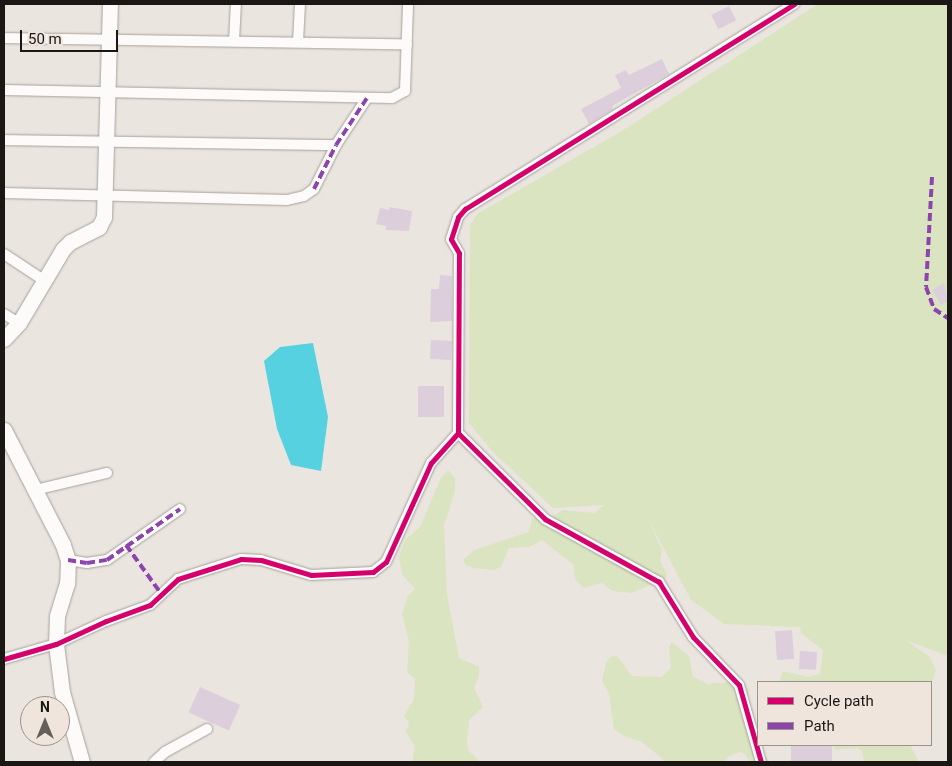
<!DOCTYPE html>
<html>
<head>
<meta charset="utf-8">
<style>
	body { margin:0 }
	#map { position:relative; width:952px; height:766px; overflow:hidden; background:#ebe5e0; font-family:Roboto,sans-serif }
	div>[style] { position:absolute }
	.green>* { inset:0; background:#dae4c0 }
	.water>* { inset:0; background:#55d1df }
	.building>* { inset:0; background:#dccedb; transform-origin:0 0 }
	.roads { filter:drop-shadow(0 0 1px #a5a19d) drop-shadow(0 0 1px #a5a19d) }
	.street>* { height:10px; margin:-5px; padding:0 5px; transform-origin:5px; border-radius:5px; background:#fcfbfa }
	.secondary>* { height:15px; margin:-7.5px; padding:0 7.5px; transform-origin:7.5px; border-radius:7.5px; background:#fcfbfa }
	.quiet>* { height:4px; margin-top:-2px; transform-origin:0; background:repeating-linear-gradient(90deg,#8e44ad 0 8px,transparent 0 12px) }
	.cycleway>* { height:5px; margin:-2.5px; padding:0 2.5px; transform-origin:2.5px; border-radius:2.5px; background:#d6006c }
	span { translate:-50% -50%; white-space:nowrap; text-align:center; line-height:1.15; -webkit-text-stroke:4px #efe5dc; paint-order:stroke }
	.frame { position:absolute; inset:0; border:5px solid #1a1714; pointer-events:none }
	.legend { position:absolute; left:757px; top:681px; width:175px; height:65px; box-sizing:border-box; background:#efe5dc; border:1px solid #9a938c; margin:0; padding:6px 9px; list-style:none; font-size:15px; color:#1a1714 }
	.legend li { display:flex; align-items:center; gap:10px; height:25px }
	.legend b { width:25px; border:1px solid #9a938c }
	.north { position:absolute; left:20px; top:696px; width:50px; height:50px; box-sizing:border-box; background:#efe5dc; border:1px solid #9a938c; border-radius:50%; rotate:0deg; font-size:14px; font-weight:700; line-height:20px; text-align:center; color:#1a1714 }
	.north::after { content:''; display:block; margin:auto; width:18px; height:22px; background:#635f5b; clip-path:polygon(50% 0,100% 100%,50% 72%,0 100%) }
	.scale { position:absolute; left:20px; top:30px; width:98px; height:22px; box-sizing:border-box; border:2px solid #1a1714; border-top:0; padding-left:6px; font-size:15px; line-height:18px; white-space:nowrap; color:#1a1714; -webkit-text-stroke:4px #efe5dc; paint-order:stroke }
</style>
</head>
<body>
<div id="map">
	<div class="green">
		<i style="clip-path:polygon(818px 4px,948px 4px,948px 656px,906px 640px,930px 657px,936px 671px,931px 684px,779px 682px,783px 671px,808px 677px,820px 674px,823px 650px,801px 633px,800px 627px,724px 624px,691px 600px,647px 517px,662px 550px,660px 561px,667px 574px,663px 585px,650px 585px,632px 593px,612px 591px,602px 583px,583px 588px,575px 579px,573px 564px,542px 540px,529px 547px,509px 548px,501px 567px,494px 570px,473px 568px,466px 565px,463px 560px,474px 550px,529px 532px,532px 519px,538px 515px,552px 517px,563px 510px,595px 513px,604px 505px,553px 508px,493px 452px,469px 423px,470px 225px,477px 214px,625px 129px)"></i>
		<i style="clip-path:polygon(448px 470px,455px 478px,455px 491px,444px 526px,447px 594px,459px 658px,479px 667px,479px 677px,474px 687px,483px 707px,469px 720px,467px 740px,468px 750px,480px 762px,412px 762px,415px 746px,406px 732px,409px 722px,404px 716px,414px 699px,415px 679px,407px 672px,409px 641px,402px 614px,408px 596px,415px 589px,402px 574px,399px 557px,405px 540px,420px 527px,441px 478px)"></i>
		<i style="clip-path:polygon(672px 642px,689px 656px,693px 677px,708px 684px,739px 681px,749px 690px,746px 705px,756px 725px,761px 750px,770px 762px,750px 762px,745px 754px,739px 752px,728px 757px,725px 762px,666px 762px,642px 742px,624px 736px,614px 729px,609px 694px,602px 681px,606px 663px,610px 657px,617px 656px,632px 676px,662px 677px,671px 667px,669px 647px)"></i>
		<i style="clip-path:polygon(832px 745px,910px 745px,919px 762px,864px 762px,862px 751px,857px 748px,836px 750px)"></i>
	</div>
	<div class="water">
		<i style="clip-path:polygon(313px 343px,328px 417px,321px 471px,291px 465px,277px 429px,264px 361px,280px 347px)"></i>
	</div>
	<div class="building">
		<i style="left:729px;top:6px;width:16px;height:20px;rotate:63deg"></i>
		<i style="clip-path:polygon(662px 59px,669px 74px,612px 106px,613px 109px,589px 124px,581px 109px,621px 88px,615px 75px,626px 70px,629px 75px)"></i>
		<i style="clip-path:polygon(389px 207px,412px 211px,409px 231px,386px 230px,386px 226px,376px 224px,380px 208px,389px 210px)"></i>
		<i style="clip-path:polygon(440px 275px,452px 276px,452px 321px,430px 322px,431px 289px,439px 289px)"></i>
		<i style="clip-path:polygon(944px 283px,948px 301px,941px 305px,932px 290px)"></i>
		<i style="left:431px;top:340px;width:21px;height:19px;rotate:3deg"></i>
		<i style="left:418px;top:386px;width:26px;height:31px"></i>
		<i style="left:792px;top:630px;width:29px;height:17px;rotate:86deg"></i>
		<i style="left:800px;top:651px;width:17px;height:18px;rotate:3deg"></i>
		<i style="left:200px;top:687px;width:44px;height:28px;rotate:24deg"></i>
		<i style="left:791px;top:745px;width:41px;height:17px"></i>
	</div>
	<div class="roads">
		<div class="street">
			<i style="left:4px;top:38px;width:403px;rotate:0.9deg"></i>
			<i style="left:234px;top:41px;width:37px;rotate:-87deg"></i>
			<i style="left:298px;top:42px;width:38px;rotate:-87deg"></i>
			<i style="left:4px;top:90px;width:388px;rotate:1.2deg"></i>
			<i style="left:392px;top:98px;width:15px;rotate:-28deg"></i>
			<i style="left:405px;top:91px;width:87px;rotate:-88deg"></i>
			<i style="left:4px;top:140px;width:332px;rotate:0.9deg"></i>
			<i style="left:4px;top:193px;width:283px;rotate:1.4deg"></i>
			<i style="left:287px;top:200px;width:17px;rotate:-13deg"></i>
			<i style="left:304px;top:196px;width:12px;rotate:-35deg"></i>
			<i style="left:314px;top:189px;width:49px;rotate:-63.4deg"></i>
			<i style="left:336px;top:145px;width:56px;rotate:-56.6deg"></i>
			<i style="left:4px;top:254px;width:49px;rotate:33.4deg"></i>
			<i style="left:4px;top:314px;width:17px;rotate:31deg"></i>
			<i style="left:35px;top:490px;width:74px;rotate:-13.3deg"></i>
			<i style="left:68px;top:560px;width:19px;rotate:9deg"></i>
			<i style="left:87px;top:563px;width:20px;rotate:-9deg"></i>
			<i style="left:107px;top:560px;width:89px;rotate:-34.9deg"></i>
			<i style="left:4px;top:659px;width:54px;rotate:-16.1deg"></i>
			<i style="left:56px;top:644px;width:55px;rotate:-24.7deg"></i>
			<i style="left:106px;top:621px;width:47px;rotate:-20deg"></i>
			<i style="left:150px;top:605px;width:38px;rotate:-43deg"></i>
			<i style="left:178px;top:579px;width:66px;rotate:-17.6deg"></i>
			<i style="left:241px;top:559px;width:20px;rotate:3deg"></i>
			<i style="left:261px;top:560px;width:52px;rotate:16.7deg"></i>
			<i style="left:311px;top:575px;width:62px;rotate:-2.8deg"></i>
			<i style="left:373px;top:572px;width:16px;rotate:-38deg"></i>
			<i style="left:386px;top:562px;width:109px;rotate:-65.6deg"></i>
			<i style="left:431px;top:463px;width:40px;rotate:-48deg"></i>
			<i style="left:154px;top:762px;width:15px;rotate:-42deg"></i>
			<i style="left:165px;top:752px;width:48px;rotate:-28.7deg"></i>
			<i style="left:761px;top:762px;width:80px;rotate:-105.9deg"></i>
			<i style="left:739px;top:685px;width:66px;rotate:-133.8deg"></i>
			<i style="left:693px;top:637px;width:65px;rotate:-121.7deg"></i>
			<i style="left:659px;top:582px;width:130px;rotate:-151.1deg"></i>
			<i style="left:545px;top:519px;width:122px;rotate:-135.3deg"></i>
			<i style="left:458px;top:433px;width:180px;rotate:-89.7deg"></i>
			<i style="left:459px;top:253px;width:16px;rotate:-120deg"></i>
			<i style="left:451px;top:239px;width:23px;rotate:-72deg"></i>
			<i style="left:458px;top:217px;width:11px;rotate:-49deg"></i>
			<i style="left:465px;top:209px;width:388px;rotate:-31.9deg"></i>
		</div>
		<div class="secondary">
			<i style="left:4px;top:339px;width:22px;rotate:-47deg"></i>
			<i style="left:19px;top:323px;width:86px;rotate:-59.3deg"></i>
			<i style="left:63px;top:249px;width:10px;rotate:-45deg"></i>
			<i style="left:70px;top:242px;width:33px;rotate:-27deg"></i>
			<i style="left:99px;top:227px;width:11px;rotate:-63deg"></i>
			<i style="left:104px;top:217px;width:213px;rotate:-88.4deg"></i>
			<i style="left:4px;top:430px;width:129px;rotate:62.8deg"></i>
			<i style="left:63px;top:545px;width:16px;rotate:72deg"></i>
			<i style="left:68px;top:560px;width:23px;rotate:92deg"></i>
			<i style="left:67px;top:583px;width:34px;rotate:107deg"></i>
			<i style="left:57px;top:616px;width:28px;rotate:92deg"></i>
			<i style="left:56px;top:644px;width:48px;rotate:82.9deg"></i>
			<i style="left:62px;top:692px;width:73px;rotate:74.1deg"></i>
		</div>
	</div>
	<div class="quiet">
		<i style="left:932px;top:177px;width:110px;rotate:93.1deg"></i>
		<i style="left:926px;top:287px;width:23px;rotate:70deg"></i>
		<i style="left:934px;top:309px;width:17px;rotate:33deg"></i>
		<i style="left:314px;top:189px;width:49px;rotate:-63.4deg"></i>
		<i style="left:336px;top:145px;width:56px;rotate:-56.6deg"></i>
		<i style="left:126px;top:545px;width:62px;rotate:54.2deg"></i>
		<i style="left:68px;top:560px;width:19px;rotate:9deg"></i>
		<i style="left:87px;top:563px;width:20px;rotate:-9deg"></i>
		<i style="left:107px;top:560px;width:89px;rotate:-34.9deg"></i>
	</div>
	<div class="cycleway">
		<i style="left:4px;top:659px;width:54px;rotate:-16.1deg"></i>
		<i style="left:56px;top:644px;width:55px;rotate:-24.7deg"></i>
		<i style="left:106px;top:621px;width:47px;rotate:-20deg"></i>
		<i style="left:150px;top:605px;width:38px;rotate:-43deg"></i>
		<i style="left:178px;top:579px;width:66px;rotate:-17.6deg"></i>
		<i style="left:241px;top:559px;width:20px;rotate:3deg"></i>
		<i style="left:261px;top:560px;width:52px;rotate:16.7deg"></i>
		<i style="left:311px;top:575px;width:62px;rotate:-2.8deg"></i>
		<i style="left:373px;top:572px;width:16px;rotate:-38deg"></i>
		<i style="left:386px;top:562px;width:109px;rotate:-65.6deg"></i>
		<i style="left:431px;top:463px;width:40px;rotate:-48deg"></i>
		<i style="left:761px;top:762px;width:80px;rotate:-105.9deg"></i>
		<i style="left:739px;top:685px;width:66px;rotate:-133.8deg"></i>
		<i style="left:693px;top:637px;width:65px;rotate:-121.7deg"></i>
		<i style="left:659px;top:582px;width:130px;rotate:-151.1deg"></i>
		<i style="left:545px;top:519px;width:122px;rotate:-135.3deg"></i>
		<i style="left:458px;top:433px;width:180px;rotate:-89.7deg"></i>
		<i style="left:459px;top:253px;width:16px;rotate:-120deg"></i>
		<i style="left:451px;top:239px;width:23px;rotate:-72deg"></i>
		<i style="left:458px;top:217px;width:11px;rotate:-49deg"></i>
		<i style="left:465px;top:209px;width:388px;rotate:-31.9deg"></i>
	</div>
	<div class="frame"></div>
	<ul class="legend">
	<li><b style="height:6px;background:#d6006c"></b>Cycle path</li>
	<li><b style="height:6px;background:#8e44ad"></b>Path</li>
	</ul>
	<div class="north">N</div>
	<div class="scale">50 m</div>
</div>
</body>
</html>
